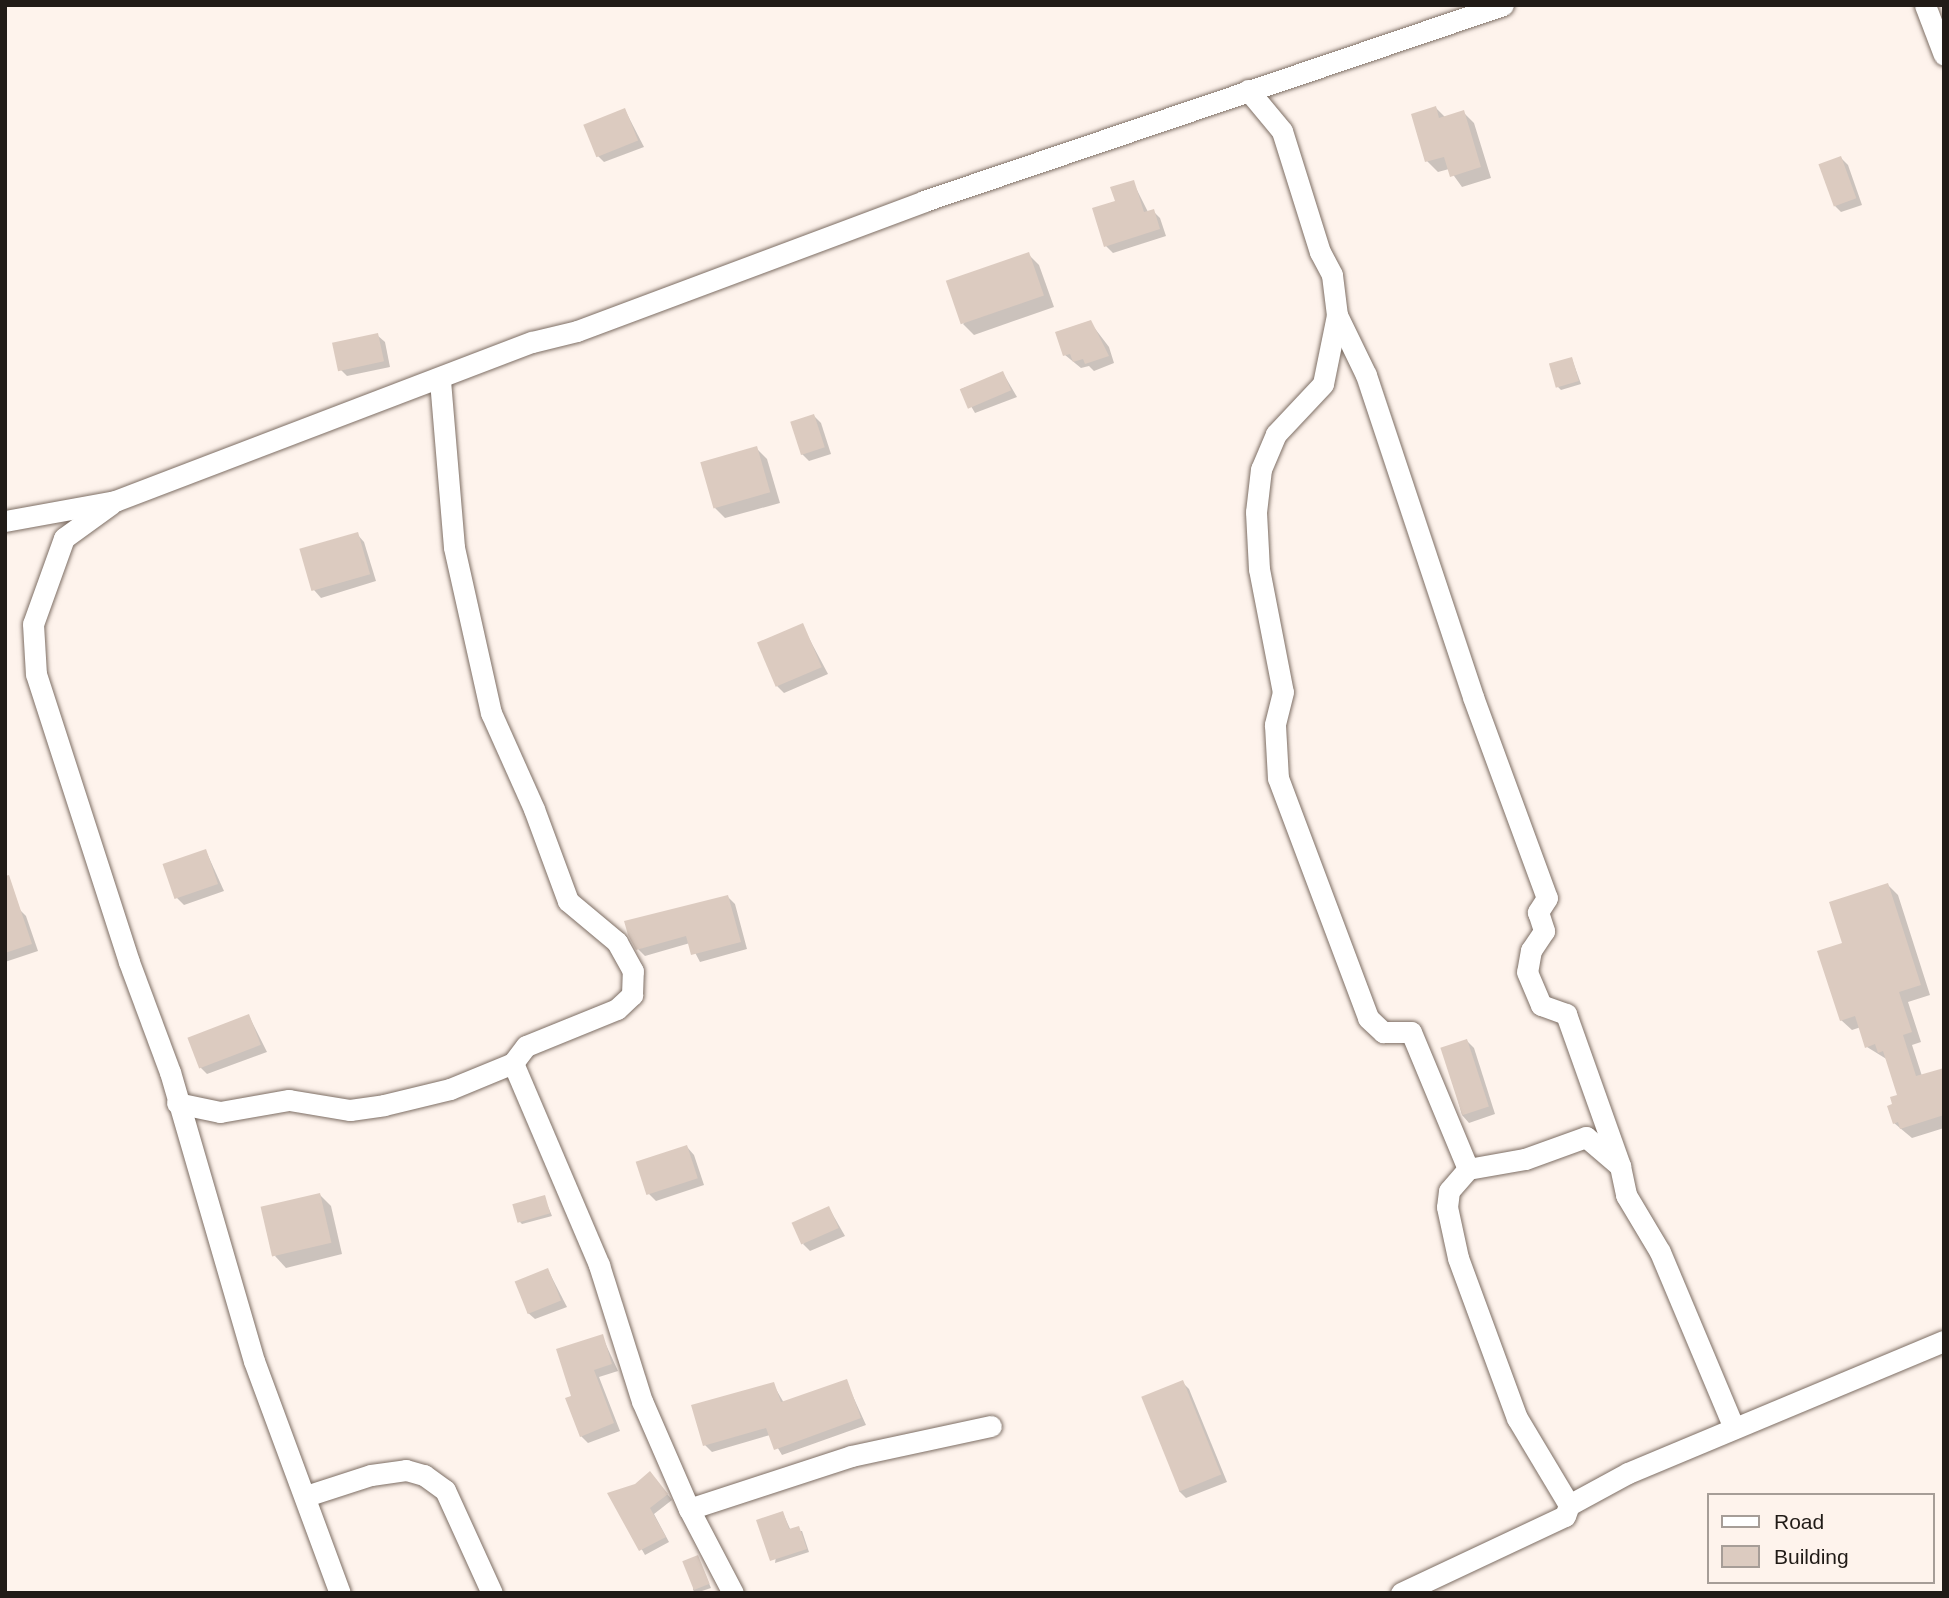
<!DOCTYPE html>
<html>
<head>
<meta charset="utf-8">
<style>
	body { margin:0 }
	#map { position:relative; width:1949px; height:1598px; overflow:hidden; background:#fef3ec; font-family:Arial,sans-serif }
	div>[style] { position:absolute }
	.shadow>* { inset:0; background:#0003 }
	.building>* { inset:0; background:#dccbc0; transform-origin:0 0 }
	.roads { filter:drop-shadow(0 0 2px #7d6e64) drop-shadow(0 0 2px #7d6e64) }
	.street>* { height:21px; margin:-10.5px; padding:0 10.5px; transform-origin:10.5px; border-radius:10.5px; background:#fff }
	span { translate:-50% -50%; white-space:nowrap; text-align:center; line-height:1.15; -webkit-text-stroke:6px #fef3ec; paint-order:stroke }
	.frame { position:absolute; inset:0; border:7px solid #211b17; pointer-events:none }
	.legend { position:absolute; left:1707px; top:1493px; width:228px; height:91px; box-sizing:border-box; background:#fef3ec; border:2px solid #a69d97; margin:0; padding:9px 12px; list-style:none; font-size:21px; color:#211b17 }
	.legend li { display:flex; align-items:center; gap:14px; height:35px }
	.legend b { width:35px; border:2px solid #a69d97 }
</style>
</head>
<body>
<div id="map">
	<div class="shadow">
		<i style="clip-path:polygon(1436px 108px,1446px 118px,1463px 112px,1474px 123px,1491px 178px,1462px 187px,1449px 169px,1438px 172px,1427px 161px)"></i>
		<i style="clip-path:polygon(625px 110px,644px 147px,604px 162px,597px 155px)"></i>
		<i style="clip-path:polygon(1841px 158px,1848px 165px,1862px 205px,1841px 212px,1834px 205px)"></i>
		<i style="clip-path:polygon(1133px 182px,1148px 212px,1153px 211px,1160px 218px,1166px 236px,1113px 253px,1106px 246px,1117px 202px)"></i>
		<i style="clip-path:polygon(1028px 254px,1039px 265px,1054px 307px,974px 335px,963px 324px)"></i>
		<i style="clip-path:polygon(1090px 322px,1109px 347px,1114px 363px,1094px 371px,1089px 366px,1081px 368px,1065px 355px)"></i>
		<i style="clip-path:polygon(377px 335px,385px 342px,390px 367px,347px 376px,340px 369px)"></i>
		<i style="clip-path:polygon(1572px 359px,1581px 384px,1561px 390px,1558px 387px)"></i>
		<i style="clip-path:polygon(1003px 373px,1017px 397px,975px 413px,961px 389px)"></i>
		<i style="clip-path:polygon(814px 416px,821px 423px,831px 454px,809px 461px,802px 454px)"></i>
		<i style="clip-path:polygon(756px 448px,767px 459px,780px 503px,725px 518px,714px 507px)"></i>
		<i style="clip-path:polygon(357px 534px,364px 542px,376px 581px,321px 598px,314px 590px)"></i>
		<i style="clip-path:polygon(802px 625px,828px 674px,784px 693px,777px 686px)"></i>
		<i style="clip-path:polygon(206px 851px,224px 891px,184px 905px,177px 898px)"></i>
		<i style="clip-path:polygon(1888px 885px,1898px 895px,1930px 995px,1908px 1002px,1921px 1042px,1912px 1045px,1922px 1076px,1944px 1069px,1944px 1128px,1912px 1138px,1894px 1123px,1900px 1096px,1888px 1060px,1867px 1047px,1861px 1027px,1852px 1030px,1841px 1020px,1844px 944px)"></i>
		<i style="clip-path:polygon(728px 897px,735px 904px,747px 949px,700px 962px,690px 943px,645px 956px,638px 949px)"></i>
		<i style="clip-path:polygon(19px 909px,26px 916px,38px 951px,5px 962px,5px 913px)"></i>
		<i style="clip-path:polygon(249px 1016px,267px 1052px,207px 1074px,200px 1067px)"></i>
		<i style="clip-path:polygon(1467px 1041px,1474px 1048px,1495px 1114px,1469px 1123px,1462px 1115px,1444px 1049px)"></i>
		<i style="clip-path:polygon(687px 1147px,694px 1155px,704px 1185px,656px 1201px,649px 1194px)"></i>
		<i style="clip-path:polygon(320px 1195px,331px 1206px,342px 1254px,286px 1268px,275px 1256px)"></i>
		<i style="clip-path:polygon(544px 1197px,552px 1216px,522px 1224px,519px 1221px)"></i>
		<i style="clip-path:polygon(829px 1208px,845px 1236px,810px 1251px,803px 1244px)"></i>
		<i style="clip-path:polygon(548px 1270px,567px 1307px,535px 1319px,527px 1312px)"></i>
		<i style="clip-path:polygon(602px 1336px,618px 1371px,599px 1377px,620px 1431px,588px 1443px,581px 1436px,573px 1397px)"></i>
		<i style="clip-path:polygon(846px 1381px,866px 1425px,782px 1455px,770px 1435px,712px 1452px,705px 1445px,773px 1384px,784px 1403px)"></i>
		<i style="clip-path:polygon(1182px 1382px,1189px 1389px,1227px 1482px,1186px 1498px,1179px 1491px)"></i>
		<i style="clip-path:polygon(655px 1479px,672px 1500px,654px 1514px,669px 1542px,645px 1555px,610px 1494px)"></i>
		<i style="clip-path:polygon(783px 1513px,791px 1531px,802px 1531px,809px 1552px,775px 1563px)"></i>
		<i style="clip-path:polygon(698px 1557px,711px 1588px,696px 1593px,693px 1590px)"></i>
	</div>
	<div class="building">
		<i style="clip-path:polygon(1436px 106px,1439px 118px,1464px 110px,1481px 167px,1450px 177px,1444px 157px,1425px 162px,1411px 114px)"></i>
		<i style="left:625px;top:108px;width:35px;height:45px;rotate:68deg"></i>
		<i style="left:1841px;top:156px;width:45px;height:24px;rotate:70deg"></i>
		<i style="clip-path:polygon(1134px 180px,1144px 212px,1154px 209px,1160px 229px,1104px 247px,1092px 208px,1115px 201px,1110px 187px)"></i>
		<i style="left:1029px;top:252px;width:46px;height:88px;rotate:71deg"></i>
		<i style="clip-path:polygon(1091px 320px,1109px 356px,1085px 364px,1083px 359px,1073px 362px,1070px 354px,1063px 356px,1055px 332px)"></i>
		<i style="left:378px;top:333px;width:29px;height:47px;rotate:78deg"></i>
		<i style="left:1572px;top:357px;width:25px;height:24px;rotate:74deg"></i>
		<i style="left:1003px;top:371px;width:21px;height:47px;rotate:67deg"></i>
		<i style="left:814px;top:414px;width:35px;height:25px;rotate:72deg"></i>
		<i style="left:757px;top:446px;width:48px;height:59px;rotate:74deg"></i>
		<i style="left:358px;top:532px;width:44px;height:61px;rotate:74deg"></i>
		<i style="left:803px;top:623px;width:48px;height:50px;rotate:67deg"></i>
		<i style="left:206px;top:849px;width:37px;height:46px;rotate:71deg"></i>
		<i style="clip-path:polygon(9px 875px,32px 944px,5px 953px,5px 876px)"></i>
		<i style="clip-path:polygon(1888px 883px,1921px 985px,1899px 992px,1912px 1032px,1903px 1035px,1916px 1076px,1944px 1068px,1944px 1115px,1900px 1129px,1898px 1122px,1893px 1124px,1887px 1106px,1892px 1104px,1890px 1097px,1897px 1095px,1883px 1051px,1878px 1053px,1875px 1044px,1865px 1048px,1855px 1016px,1840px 1021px,1817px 951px,1842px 943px,1829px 902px)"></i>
		<i style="clip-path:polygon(728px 895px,741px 942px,691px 955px,686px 936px,636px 950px,628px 935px,624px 921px)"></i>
		<i style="left:249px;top:1014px;width:33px;height:66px;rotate:69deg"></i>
		<i style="left:1467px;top:1039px;width:71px;height:28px;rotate:72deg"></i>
		<i style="left:687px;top:1145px;width:35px;height:54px;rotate:72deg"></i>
		<i style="left:320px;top:1193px;width:51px;height:61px;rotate:77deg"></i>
		<i style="left:545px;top:1195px;width:19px;height:34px;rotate:74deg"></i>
		<i style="left:829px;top:1206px;width:24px;height:41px;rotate:66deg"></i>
		<i style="left:548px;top:1268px;width:35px;height:36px;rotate:68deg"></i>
		<i style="clip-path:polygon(603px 1334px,612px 1364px,594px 1370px,614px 1423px,580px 1437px,565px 1398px,571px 1396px,556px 1349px)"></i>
		<i style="clip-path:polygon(847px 1379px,861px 1418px,774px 1450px,766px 1428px,703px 1446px,691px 1405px,774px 1382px,781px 1402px)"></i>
		<i style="left:1183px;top:1380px;width:102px;height:45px;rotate:68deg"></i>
		<i style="clip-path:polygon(650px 1471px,668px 1494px,650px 1508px,666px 1537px,639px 1551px,607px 1493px,635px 1484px)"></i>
		<i style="clip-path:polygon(783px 1511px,789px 1529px,799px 1526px,807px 1549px,770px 1561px,756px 1520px)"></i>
		<i style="left:698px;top:1555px;width:31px;height:17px;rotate:68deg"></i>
	</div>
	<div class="roads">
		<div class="street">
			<i style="left:1925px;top:5px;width:53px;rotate:69.2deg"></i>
			<i style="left:1248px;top:90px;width:53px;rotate:50.3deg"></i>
			<i style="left:1282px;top:131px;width:127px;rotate:72.6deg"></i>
			<i style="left:1320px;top:252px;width:26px;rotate:62deg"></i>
			<i style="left:1332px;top:275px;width:40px;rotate:82.9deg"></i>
			<i style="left:1337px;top:315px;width:67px;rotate:64.2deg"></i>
			<i style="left:1366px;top:375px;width:339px;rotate:71.6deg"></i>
			<i style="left:1473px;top:697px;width:214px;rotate:69.8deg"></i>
			<i style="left:1547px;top:898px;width:17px;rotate:123deg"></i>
			<i style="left:1538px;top:912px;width:20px;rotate:72deg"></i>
			<i style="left:1544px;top:931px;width:23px;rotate:124deg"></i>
			<i style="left:1531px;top:950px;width:22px;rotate:100deg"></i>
			<i style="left:1527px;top:972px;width:36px;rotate:67deg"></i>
			<i style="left:1541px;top:1005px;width:27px;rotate:20deg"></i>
			<i style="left:1566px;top:1014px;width:161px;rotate:70.4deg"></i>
			<i style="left:1337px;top:315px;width:70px;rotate:101.5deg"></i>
			<i style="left:1323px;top:384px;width:69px;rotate:133.2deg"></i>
			<i style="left:1276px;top:434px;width:38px;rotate:113deg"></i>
			<i style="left:1261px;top:469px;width:43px;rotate:96.6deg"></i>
			<i style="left:1256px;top:512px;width:57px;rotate:87deg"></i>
			<i style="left:1259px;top:569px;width:125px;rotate:79deg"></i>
			<i style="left:1283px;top:692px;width:34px;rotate:104deg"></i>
			<i style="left:1275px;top:725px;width:53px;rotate:86.8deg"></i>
			<i style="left:1278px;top:778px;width:256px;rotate:69.4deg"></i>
			<i style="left:1368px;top:1018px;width:21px;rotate:43deg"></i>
			<i style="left:1383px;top:1032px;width:28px"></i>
			<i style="left:1411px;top:1032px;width:148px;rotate:67.4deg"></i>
			<i style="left:1468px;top:1169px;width:29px;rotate:131deg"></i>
			<i style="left:1449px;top:1191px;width:16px;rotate:97deg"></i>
			<i style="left:1447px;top:1207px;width:52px;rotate:77.8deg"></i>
			<i style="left:1458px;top:1258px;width:171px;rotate:69.8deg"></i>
			<i style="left:1517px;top:1418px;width:101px;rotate:59.1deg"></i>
			<i style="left:111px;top:504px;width:58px;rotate:144.1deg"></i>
			<i style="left:64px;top:538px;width:91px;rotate:109.8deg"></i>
			<i style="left:33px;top:624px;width:50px;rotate:86.6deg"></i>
			<i style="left:36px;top:674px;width:303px;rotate:72.1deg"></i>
			<i style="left:129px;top:962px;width:117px;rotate:69.6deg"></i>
			<i style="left:170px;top:1072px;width:301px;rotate:73.8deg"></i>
			<i style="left:254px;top:1361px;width:247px;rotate:69.7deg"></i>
			<i style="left:5px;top:521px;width:112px;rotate:-10.3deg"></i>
			<i style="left:115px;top:501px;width:446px;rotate:-20.9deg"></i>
			<i style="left:532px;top:342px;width:46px;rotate:-13.7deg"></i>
			<i style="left:577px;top:331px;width:371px;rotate:-20.5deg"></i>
			<i style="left:924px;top:201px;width:611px;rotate:-18.7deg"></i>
			<i style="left:513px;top:1063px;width:220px;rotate:66.9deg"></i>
			<i style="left:599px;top:1265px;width:143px;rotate:72.5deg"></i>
			<i style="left:642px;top:1401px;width:118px;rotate:66.5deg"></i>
			<i style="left:689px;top:1509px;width:95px;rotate:62.4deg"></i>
			<i style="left:177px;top:1103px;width:44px;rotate:11.8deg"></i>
			<i style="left:220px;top:1112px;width:70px;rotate:-9.9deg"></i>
			<i style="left:289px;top:1100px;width:62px;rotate:9.3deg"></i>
			<i style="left:350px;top:1110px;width:34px;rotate:-8deg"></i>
			<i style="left:384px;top:1105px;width:68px;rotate:-13.6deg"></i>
			<i style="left:450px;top:1089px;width:68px;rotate:-22.4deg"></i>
			<i style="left:513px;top:1063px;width:21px;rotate:-53deg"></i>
			<i style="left:526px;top:1046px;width:98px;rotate:-22.1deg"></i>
			<i style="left:617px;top:1009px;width:21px;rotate:-43deg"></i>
			<i style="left:632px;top:995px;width:24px;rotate:-88deg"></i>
			<i style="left:633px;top:971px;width:33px;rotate:-119deg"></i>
			<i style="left:617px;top:942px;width:64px;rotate:-140.1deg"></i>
			<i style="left:568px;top:901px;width:98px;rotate:-110.3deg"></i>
			<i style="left:534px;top:809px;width:105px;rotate:-114.1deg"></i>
			<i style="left:491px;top:713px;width:170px;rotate:-102.6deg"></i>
			<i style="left:454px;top:547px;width:168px;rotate:-94.8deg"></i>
			<i style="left:1468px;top:1169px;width:58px;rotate:-10deg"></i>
			<i style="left:1525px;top:1159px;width:65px;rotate:-19.8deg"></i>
			<i style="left:1586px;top:1137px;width:45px;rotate:40.5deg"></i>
			<i style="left:1620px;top:1166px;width:30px;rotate:78deg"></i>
			<i style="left:1626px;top:1195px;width:66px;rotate:59.2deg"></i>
			<i style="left:1660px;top:1252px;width:191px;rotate:67.2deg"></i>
			<i style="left:306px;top:1496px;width:68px;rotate:-17.9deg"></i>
			<i style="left:371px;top:1475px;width:35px;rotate:-8deg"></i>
			<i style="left:406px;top:1470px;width:19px;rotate:16deg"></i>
			<i style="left:424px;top:1475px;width:26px;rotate:36deg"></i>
			<i style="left:445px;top:1490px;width:113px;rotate:65.5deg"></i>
			<i style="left:689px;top:1509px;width:170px;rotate:-18.1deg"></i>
			<i style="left:851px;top:1456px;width:143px;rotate:-12.1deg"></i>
			<i style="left:1401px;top:1593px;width:181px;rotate:-25.2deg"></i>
			<i style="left:1565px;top:1516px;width:12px;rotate:-70deg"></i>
			<i style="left:1569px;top:1505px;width:67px;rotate:-28.5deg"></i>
			<i style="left:1628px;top:1473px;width:342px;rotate:-22.7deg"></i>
		</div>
	</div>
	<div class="frame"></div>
	<ul class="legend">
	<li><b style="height:9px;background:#fff"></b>Road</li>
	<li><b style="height:19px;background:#dccbc0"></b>Building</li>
	</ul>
</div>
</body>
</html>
